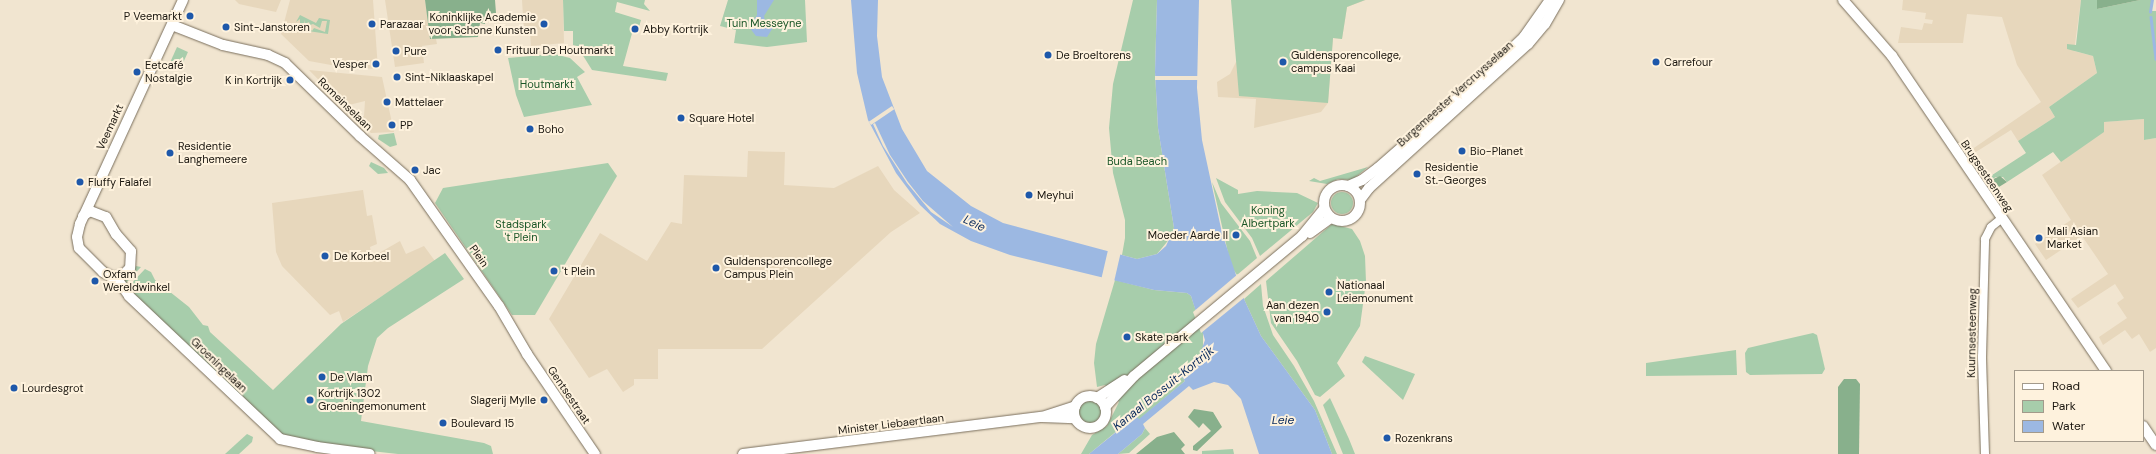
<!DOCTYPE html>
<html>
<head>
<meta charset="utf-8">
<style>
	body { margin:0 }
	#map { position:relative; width:2156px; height:454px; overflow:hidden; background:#f1e5d0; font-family:"DM Sans",sans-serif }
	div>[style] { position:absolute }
	.built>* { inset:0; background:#e7d7bc }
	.green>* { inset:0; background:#a7cdab; transform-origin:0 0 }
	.round { border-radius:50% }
	.forest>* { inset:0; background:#88b08c }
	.water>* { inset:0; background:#9cb8e2 }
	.pier>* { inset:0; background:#f1e5d0; transform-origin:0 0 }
	.stream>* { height:2.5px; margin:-1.25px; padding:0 1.25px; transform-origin:1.25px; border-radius:1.25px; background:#9cb8e2 }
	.roads { filter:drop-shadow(0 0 1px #7a6f5d) drop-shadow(0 0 1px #7a6f5d) }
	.minor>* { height:8px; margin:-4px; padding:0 4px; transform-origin:4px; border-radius:4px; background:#fff }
	.major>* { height:10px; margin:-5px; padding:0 5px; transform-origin:5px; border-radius:5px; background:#fff }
	.major>.ring { margin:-5px; padding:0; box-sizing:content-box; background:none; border:10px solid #fff; border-radius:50% }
	.dots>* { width:11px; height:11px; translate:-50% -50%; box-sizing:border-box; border:2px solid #fef2dd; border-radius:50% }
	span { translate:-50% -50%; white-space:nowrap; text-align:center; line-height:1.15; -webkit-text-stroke:4px #fef2dd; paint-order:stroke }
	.poi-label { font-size:11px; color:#1a160f }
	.right { translate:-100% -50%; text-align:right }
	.left { translate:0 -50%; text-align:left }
	.park-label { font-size:11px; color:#1a5627 }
	.street-label { font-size:11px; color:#1a160f }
	.water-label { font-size:12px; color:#07285b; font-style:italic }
	.legend { position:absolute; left:2014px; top:370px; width:130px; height:72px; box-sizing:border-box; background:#fef2dd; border:1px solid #a39a8b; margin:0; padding:5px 7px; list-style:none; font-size:12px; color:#1a160f }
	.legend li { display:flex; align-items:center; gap:8px; height:20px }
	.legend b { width:20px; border:1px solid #a39a8b }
</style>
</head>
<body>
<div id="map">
	<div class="built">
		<i style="clip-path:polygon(235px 0,281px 0,276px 12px,239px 4px)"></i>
		<i style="clip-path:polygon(290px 0,373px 0,378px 69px,342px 67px,309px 61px,281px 34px)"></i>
		<i style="clip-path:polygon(385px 0,425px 0,430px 39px,436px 39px,437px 44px,422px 46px,424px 63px,395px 67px)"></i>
		<i style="clip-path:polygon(522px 0,563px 0,564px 43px,531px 46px,530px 32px,524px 33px)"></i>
		<i style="clip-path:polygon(1236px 0,1366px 0,1347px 7px,1342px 39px,1333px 38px,1328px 103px,1321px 112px,1254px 128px,1256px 99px,1218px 97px,1217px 82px,1230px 74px,1238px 58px)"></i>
		<i style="clip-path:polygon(1903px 0,2081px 0,2074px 51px,2093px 56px,2097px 73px,2049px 107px,2055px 117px,2018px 141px,2011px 130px,1971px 155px,1968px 152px,2041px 102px,2017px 65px,2002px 17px,1967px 14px,1963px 43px,1898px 43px,1901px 27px,1922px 30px,1924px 23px,1932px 24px,1933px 20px,1925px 19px,1926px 13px,1902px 10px)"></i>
		<i style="clip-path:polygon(309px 70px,382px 77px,394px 132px,371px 133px,355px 118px,364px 116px,365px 101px,349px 105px,346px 108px)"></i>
		<i style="clip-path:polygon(2144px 119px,2144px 140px,2156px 138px,2156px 348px,2150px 352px,2139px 334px,2132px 339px,2125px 330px,2103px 345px,2099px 337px,2127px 318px,2117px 303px,2124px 298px,2115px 284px,2078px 308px,2071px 299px,2108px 274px,2082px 236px,2046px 260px,2035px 244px,2071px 220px,2042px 175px,2103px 132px,2103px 122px)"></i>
		<i style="clip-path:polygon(748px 151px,785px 152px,784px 185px,834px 188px,878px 166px,894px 190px,920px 213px,891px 232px,762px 349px,658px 349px,658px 379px,634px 379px,634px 385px,623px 392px,607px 369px,589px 378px,549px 319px,600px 233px,647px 261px,671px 222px,682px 224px,684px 175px,747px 177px)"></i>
		<i style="clip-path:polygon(363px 190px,367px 216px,372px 215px,377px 244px,370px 247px,372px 257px,400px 241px,406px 254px,424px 246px,435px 261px,343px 322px,339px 311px,330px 315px,282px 266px,276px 252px,272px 203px)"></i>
	</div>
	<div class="green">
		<i style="clip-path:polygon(563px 0,645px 0,644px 4px,650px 11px,617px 2px,615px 12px,641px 20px,639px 27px,634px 26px,623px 66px,668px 73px,666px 81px,592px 70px,577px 46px,573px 45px,573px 31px,564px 31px)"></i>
		<i style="clip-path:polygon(728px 0,805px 0,807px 42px,767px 47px,734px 43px,736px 30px,720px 26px)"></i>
		<i style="clip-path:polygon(1133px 0,1157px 0,1155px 72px,1158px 128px,1174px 228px,1171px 237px,1157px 254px,1137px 259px,1122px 255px,1125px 238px,1125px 220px,1113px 173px,1109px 128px,1113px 84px)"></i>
		<i style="clip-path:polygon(1231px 0,1365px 0,1347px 7px,1342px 39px,1333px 38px,1328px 103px,1239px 96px)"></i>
		<i style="clip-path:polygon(2081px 0,2098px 0,2097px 9px,2140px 0,2153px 0,2150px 11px,2156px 11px,2156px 138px,2144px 140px,2144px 119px,2104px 122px,2104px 132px,2061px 162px,2053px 152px,2007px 182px,2003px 177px,1996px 177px,1989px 181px,1986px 179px,2026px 153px,2018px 141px,2055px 117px,2049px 107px,2097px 73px,2093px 56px,2067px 49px,2067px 44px,2076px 45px)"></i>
		<i style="clip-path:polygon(300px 15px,316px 23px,319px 18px,330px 20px,328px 34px,295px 29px,296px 24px,298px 28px,300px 25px,303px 25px,303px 29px,305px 26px,308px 27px,307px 30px,309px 27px,312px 31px,314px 28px,325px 32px,327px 21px,322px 21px,320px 28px,313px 24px,310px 25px,309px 22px,305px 24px,305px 20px,304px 24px,300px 23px,300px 19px,296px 22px)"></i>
		<i style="left:177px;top:47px;width:12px;height:19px;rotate:24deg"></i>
		<i style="clip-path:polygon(554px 54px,570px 58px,585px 72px,577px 77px,592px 105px,524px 117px,516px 95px,508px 58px)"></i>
		<i style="clip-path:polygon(394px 133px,397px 145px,390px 147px,378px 139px,379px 135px)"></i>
		<i style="clip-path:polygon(371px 162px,384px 168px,388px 173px,378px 174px,369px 166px)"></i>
		<i style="clip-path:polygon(608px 163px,617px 176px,535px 315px,512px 315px,435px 203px,443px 188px)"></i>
		<i style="clip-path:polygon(1368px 167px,1352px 180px,1338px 179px,1327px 184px,1309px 181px,1314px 178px,1320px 181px)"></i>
		<i style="clip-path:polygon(1216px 178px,1238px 190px,1238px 194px,1257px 191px,1297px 193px,1318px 203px,1313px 212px,1260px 256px,1252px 238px,1225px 202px)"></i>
		<i style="clip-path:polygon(1212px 182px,1221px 203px,1250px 241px,1257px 258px,1237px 275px,1231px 266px)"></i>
		<i class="round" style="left:1331px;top:192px;width:22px;height:22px"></i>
		<i style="clip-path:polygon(1332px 224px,1352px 229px,1360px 241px,1365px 256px,1366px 282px,1360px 326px,1337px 363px,1345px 376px,1320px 397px,1315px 395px,1297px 361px,1271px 323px,1266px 281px)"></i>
		<i style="clip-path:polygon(445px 253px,464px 279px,388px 328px,377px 338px,368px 366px,361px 421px,484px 443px,491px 446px,493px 454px,398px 454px,317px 445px,283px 437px,127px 288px,145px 269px,151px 272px,155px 280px,189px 307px,203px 325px,208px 326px,210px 332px,273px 390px,341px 324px)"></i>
		<i style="clip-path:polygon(136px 266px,141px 267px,125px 284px,124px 280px)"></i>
		<i style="clip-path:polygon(1115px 280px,1154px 290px,1187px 293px,1191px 296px,1203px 332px,1203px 350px,1181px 376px,1185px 381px,1139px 420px,1135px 416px,1089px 454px,1081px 454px,1092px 435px,1107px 426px,1119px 402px,1105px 385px,1097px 387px,1094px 363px,1096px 344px)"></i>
		<i style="clip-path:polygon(1261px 284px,1263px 306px,1273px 335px,1294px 366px,1314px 401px,1337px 454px,1332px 454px,1315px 410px,1261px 336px,1244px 299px)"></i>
		<i style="clip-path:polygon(1813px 333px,1817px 335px,1825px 369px,1822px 374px,1750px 375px,1746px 372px,1745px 353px,1748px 348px)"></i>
		<i style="clip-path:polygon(1736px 350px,1737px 375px,1646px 376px,1646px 363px)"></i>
		<i style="clip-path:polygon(1365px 356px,1415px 374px,1403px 400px,1362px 362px)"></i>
		<i style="clip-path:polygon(1330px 398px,1349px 439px,1355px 454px,1343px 454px,1323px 405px)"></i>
		<i class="round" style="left:1079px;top:401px;width:22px;height:22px"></i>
		<i style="clip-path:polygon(1145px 428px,1150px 434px,1129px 453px,1118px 454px,1142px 434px)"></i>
		<i style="clip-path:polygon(247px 434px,253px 437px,252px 442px,239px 454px,225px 454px)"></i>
		<i style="clip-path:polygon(1233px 449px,1234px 454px,1202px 454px,1202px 451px)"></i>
	</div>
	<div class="forest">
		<i style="clip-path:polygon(425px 0,495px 0,496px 13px,486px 14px,488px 19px,485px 20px,485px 24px,480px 23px,478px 37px,430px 39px)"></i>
		<i style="clip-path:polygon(2097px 0,2140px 0,2097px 9px)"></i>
		<i style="clip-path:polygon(2000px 176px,2007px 182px,1994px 190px,1989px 181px)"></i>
		<i style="clip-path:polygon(1844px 379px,1856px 379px,1860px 384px,1859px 454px,1838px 454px,1838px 387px)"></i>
		<i style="clip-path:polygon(1194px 409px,1213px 412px,1222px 427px,1197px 451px,1193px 450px,1193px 446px,1211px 431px,1203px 423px,1199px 428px,1188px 417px)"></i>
		<i style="clip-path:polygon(1174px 432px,1185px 445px,1181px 449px,1185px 454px,1136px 454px,1157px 437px)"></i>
	</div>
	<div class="water">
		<i style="clip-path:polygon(757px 0,774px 0,764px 16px,765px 21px,774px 26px,767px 37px,756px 36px,749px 27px,757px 15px)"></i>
		<i style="clip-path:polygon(851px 0,878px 0,877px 36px,882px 77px,902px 129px,927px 171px,971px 206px,1003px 223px,1137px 259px,1157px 254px,1166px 246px,1174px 228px,1158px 128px,1155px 72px,1157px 0,1199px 0,1197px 88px,1202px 140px,1222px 233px,1244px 299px,1261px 336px,1315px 410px,1332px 454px,1259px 454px,1241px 399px,1228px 385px,1214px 382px,1193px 390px,1189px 386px,1143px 424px,1145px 428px,1142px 434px,1118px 454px,1089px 454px,1136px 416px,1139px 419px,1185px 381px,1181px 376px,1199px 357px,1205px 340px,1191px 296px,1187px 293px,1154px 290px,1010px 255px,971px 241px,940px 224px,920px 205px,896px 173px,868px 120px,857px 73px)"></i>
	</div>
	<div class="pier">
		<i style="left:1201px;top:76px;width:4px;height:46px;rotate:90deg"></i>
		<i style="left:892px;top:106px;width:4px;height:28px;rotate:56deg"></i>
		<i style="clip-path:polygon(875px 123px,890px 155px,908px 182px,923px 201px,953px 227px,931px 212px,907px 183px,883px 146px,873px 124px)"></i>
		<i style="left:1108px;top:250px;width:13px;height:29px;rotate:13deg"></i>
		<i style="clip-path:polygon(1238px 274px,1245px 297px,1201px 333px,1193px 312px)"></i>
	</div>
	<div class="stream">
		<i style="left:2150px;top:12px;width:12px;rotate:-81deg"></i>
		<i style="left:2151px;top:17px;width:42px;rotate:83.2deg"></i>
	</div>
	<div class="roads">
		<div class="minor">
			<i style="left:1985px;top:454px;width:97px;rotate:-91.8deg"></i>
			<i style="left:1982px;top:357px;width:118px;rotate:-88.5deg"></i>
			<i style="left:1985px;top:239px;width:13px;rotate:-63deg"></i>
			<i style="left:1991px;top:227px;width:13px;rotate:-39deg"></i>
		</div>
		<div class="major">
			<i style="left:183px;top:0;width:247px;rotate:114.7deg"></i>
			<i style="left:80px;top:224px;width:13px;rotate:103deg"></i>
			<i style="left:77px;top:237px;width:11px;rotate:80deg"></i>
			<i style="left:79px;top:248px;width:34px;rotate:45deg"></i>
			<i style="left:103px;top:272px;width:17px;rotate:28deg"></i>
			<i style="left:118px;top:280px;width:19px;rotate:55deg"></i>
			<i style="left:129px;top:296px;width:208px;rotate:43.4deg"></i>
			<i style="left:280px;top:439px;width:38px;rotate:12deg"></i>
			<i style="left:317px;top:447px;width:53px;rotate:7.5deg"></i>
			<i style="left:1843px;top:0;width:74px;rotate:48.8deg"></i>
			<i style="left:1892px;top:56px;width:381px;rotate:55.8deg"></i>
			<i style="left:172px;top:25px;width:55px;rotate:21.4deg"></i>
			<i style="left:223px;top:45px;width:46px;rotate:12.5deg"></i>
			<i style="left:268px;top:55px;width:19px;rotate:25deg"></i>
			<i style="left:285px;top:63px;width:105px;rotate:44.2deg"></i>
			<i style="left:360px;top:136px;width:67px;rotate:41.3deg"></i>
			<i style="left:410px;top:180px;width:154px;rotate:54.8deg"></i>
			<i style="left:499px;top:306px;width:56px;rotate:59.7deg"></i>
			<i style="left:527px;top:354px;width:121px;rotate:55.8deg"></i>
			<i class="ring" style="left:1324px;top:185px;width:26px;height:26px"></i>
			<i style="left:1348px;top:186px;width:15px;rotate:-23deg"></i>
			<i style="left:1362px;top:180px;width:20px;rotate:-37deg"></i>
			<i style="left:1378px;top:168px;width:138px;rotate:-41.2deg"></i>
			<i style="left:1482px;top:77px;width:58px;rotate:-43.6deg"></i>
			<i style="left:1524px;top:37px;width:45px;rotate:-54.9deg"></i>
			<i style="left:1360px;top:200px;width:15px;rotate:-53deg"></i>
			<i style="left:1369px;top:188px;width:215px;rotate:-42.2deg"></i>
			<i style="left:1528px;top:44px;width:26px;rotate:-50deg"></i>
			<i style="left:1545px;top:24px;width:28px;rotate:-60deg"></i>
			<i style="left:83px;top:216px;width:9px;rotate:-36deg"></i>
			<i style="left:90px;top:211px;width:17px;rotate:21deg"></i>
			<i style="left:106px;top:217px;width:20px;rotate:60deg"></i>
			<i style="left:116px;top:234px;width:23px;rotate:49deg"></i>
			<i style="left:131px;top:251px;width:17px;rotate:93deg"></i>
			<i style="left:130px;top:268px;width:10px;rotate:135deg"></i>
			<i style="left:123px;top:275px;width:9px;rotate:167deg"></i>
			<i style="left:1310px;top:233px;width:26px;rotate:-36deg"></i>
			<i class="ring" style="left:1074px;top:396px;width:22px;height:22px"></i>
			<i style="left:1097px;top:398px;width:33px;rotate:-33deg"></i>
			<i style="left:1105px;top:407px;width:42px;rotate:-46.9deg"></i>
			<i style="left:1134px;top:376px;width:219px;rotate:-39.8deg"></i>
			<i style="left:1302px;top:236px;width:35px;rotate:-51deg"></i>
			<i style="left:1042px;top:417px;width:33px;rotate:2deg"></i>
			<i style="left:2143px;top:426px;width:23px;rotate:56deg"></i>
			<i style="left:743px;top:454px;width:301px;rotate:-7.1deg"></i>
			<i style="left:1042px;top:417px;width:35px;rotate:-18deg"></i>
		</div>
	</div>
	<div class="dots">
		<i style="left:190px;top:16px;background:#1e58aa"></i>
		<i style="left:372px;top:24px;background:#1e58aa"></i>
		<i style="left:544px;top:24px;background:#1e58aa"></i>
		<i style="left:226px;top:27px;background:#1e58aa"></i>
		<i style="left:635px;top:29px;background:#1e58aa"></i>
		<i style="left:498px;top:50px;background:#1e58aa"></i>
		<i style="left:396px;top:51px;background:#1e58aa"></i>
		<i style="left:1048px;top:55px;background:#1e58aa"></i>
		<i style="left:1283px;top:62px;background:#1e58aa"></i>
		<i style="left:1656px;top:62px;background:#1e58aa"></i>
		<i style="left:376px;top:64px;background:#1e58aa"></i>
		<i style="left:137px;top:72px;background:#1e58aa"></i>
		<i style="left:397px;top:77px;background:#1e58aa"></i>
		<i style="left:290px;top:80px;background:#1e58aa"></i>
		<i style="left:387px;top:102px;background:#1e58aa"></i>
		<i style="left:681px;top:118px;background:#1e58aa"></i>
		<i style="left:392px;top:125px;background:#1e58aa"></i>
		<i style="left:530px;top:129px;background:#1e58aa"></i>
		<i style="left:1462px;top:151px;background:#1e58aa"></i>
		<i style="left:170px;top:153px;background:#1e58aa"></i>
		<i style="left:415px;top:170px;background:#1e58aa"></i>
		<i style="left:1417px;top:174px;background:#1e58aa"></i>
		<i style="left:80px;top:182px;background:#1e58aa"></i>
		<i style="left:1029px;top:195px;background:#1e58aa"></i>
		<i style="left:1236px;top:235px;background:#1e58aa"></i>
		<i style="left:2039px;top:238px;background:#1e58aa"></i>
		<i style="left:325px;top:256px;background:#1e58aa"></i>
		<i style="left:716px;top:268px;background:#1e58aa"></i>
		<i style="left:554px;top:271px;background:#1e58aa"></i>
		<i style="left:95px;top:281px;background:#1e58aa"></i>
		<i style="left:1329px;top:292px;background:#1e58aa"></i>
		<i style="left:1327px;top:312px;background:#1e58aa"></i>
		<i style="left:1127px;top:337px;background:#1e58aa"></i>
		<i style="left:322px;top:377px;background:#1e58aa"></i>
		<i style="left:14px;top:388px;background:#1e58aa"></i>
		<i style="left:310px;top:400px;background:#1e58aa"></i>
		<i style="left:544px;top:400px;background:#1e58aa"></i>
		<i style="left:443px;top:423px;background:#1e58aa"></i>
		<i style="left:1387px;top:438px;background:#1e58aa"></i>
	</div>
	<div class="poi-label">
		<span class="right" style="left:182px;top:16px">P Veemarkt</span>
		<span class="right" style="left:536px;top:24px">Koninklijke Academie<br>voor Schone Kunsten</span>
		<span class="left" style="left:380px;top:24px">Parazaar</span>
		<span class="left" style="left:234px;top:27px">Sint-Janstoren</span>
		<span class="left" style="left:643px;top:29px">Abby Kortrijk</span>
		<span class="left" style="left:506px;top:50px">Frituur De Houtmarkt</span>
		<span class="left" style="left:404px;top:51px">Pure</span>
		<span class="left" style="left:1056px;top:55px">De Broeltorens</span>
		<span class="left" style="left:1291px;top:62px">Guldensporencollege,<br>campus Kaai</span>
		<span class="left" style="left:1664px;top:62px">Carrefour</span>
		<span class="right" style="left:368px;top:64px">Vesper</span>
		<span class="left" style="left:145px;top:72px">Eetcafé<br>Nostalgie</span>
		<span class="left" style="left:405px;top:77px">Sint-Niklaaskapel</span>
		<span class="right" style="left:282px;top:80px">K in Kortrijk</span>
		<span class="left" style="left:395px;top:102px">Mattelaer</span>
		<span class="left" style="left:689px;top:118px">Square Hotel</span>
		<span class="left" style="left:400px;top:125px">PP</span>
		<span class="left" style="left:538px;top:129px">Boho</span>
		<span class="left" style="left:178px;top:153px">Residentie<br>Langhemeere</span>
		<span class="left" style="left:1470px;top:151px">Bio-Planet</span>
		<span class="left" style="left:1425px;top:174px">Residentie<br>St.-Georges</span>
		<span class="left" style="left:423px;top:170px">Jac</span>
		<span class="left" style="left:88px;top:182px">Fluffy Falafel</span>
		<span class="left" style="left:1037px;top:195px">Meyhui</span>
		<span class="left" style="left:2047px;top:238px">Mali Asian<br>Market</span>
		<span class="right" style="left:1228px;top:235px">Moeder Aarde II</span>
		<span class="left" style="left:334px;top:256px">De Korbeel</span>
		<span class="left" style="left:724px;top:268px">Guldensporencollege<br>Campus Plein</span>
		<span class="left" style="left:562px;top:271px">'t Plein</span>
		<span class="left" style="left:103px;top:281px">Oxfam<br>Wereldwinkel</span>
		<span class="left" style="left:1337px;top:292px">Nationaal<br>Leiemonument</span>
		<span class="right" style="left:1319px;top:312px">Aan dezen<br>van 1940</span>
		<span class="left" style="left:1135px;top:337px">Skate park</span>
		<span class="left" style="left:330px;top:377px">De Vlam</span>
		<span class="left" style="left:22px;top:388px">Lourdesgrot</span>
		<span class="left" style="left:318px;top:400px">Kortrijk 1302<br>Groeningemonument</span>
		<span class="right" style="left:536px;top:400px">Slagerij Mylle</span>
		<span class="left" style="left:451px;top:423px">Boulevard 15</span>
		<span class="left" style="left:1395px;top:438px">Rozenkrans</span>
	</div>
	<div class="park-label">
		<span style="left:764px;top:23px">Tuin Messeyne</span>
		<span style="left:547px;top:84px">Houtmarkt</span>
		<span style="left:1137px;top:161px">Buda Beach</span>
		<span style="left:1268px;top:217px">Koning<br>Albertpark</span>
		<span style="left:521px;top:231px">Stadspark<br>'t Plein</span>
	</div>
	<div class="street-label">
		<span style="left:1455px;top:94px;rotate:-42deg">Burgemeester Vercruysselaan</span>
		<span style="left:345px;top:104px;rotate:44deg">Romeinselaan</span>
		<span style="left:110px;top:127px;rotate:-65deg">Veemarkt</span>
		<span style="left:1987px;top:176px;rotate:56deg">Brugsesteenweg</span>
		<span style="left:479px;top:256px;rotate:55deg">Plein</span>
		<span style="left:1972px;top:333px;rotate:-89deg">Kuurnsesteenweg</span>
		<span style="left:219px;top:365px;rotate:44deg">Groeningelaan</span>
		<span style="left:569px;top:395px;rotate:56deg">Gentsestraat</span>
		<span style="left:891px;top:424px;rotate:-7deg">Minister Liebaertlaan</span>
	</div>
	<div class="water-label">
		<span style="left:974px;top:224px;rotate:25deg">Leie</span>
		<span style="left:1164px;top:389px;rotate:-39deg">Kanaal Bossuit-Kortrijk</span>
		<span style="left:1283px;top:421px">Leie</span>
	</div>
	<ul class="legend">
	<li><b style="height:5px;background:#fff"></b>Road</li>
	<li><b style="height:11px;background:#a7cdab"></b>Park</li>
	<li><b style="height:11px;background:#9cb8e2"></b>Water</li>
	</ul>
</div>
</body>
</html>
